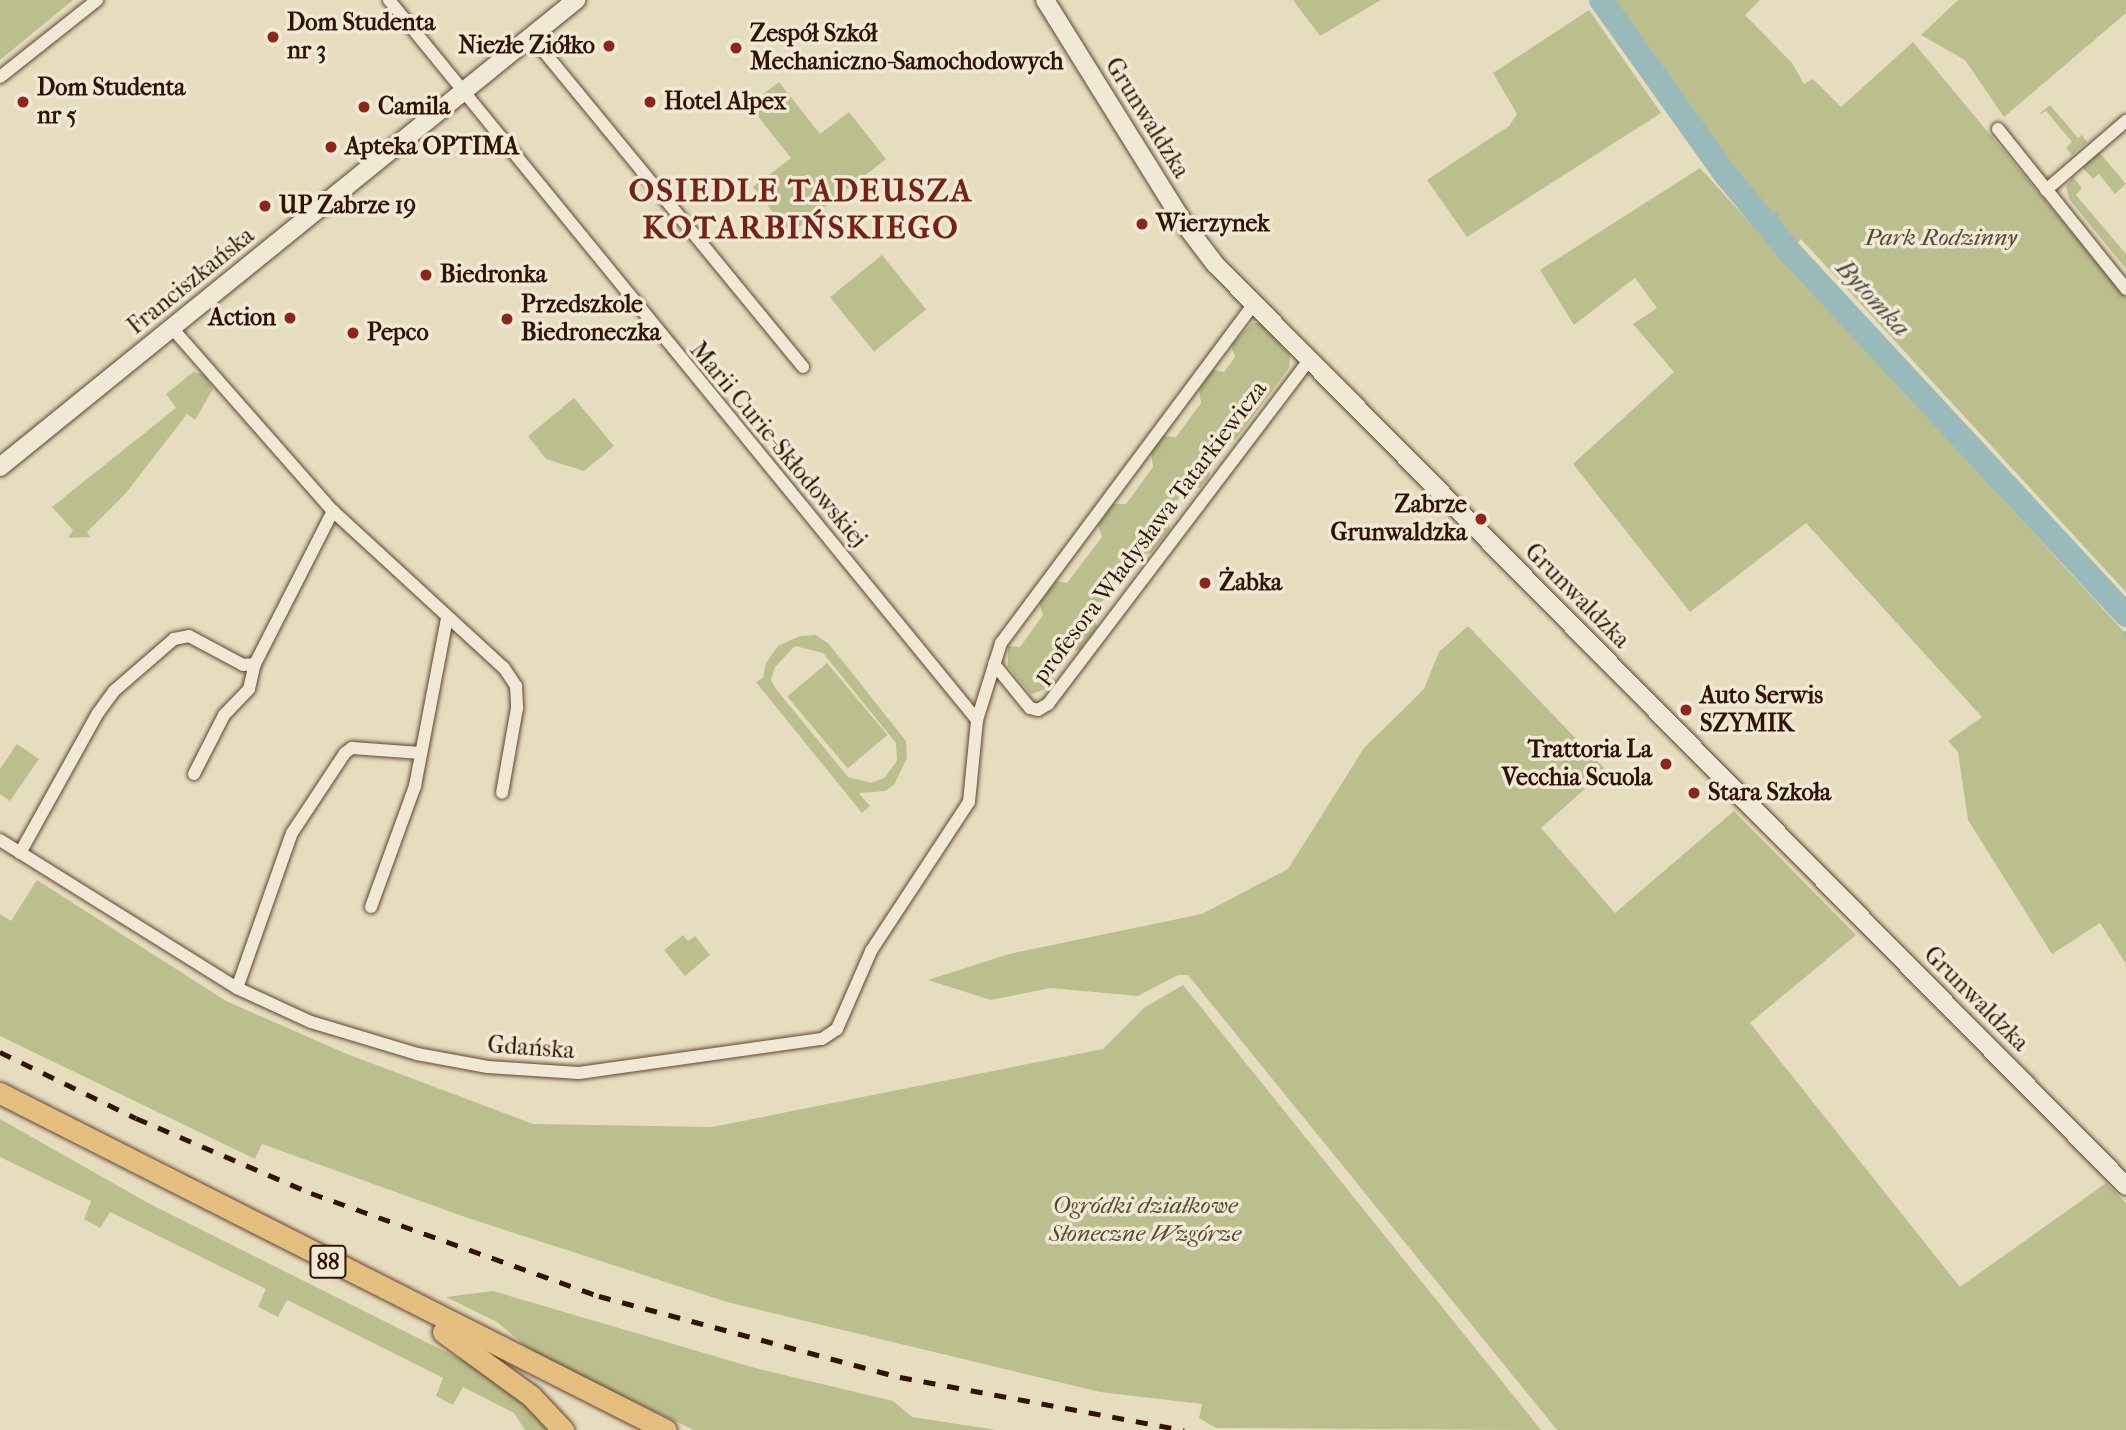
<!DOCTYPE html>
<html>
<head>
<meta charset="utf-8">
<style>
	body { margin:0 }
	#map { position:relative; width:2126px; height:1430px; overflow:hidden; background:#e6ddbe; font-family:"IM FELL French Canon",serif }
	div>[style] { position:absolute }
	.green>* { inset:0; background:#bbbf8d; transform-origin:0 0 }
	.stream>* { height:4.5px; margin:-2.25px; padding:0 2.25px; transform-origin:2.25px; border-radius:2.25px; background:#99baba }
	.river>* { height:24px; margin:-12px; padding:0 12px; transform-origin:12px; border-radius:12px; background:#99baba }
	.roads { filter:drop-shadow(0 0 2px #5f4531) drop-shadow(0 0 2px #5f4531) }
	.street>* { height:12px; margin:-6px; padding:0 6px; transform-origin:6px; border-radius:6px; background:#efe9d5 }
	.secondary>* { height:18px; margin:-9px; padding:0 9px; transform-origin:9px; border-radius:9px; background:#efe9d5 }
	.primary>* { height:21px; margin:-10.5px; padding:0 10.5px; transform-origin:10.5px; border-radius:10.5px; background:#e3be7f }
	.rail>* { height:4.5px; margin-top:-2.25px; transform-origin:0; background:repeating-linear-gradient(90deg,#321202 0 12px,transparent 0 24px) }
	.dots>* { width:19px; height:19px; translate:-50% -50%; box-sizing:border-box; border:4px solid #efe9d5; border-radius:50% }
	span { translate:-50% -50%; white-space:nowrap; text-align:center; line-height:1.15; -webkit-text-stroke:7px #efe9d5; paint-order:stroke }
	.shield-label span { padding:2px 5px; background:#efe9d5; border:2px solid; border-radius:5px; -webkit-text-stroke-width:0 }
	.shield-label { font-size:23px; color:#321202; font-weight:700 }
	.poi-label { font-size:24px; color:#321202; font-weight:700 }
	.left { translate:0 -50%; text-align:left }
	.right { translate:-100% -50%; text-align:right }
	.street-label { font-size:24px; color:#321202 }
	.park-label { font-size:24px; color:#5b462c; font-style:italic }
	.water-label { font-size:26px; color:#564d42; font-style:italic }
	.district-label { font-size:32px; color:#7a1f14; font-weight:700; letter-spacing:2px }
</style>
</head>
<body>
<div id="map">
	<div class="green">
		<i style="clip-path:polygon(0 0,73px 0,0 60px)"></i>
		<i style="clip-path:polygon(1293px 0,1381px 0,1320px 36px)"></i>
		<i style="clip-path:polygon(1609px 0,1760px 0,1745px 15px,1792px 63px,1804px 84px,1813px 79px,1841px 107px,1913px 42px,2126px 298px,2126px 592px,1801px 239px,1795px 245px,1739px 182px)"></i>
		<i style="clip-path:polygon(1958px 0,2126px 0,2126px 13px,2004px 117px,1965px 60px,1921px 35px)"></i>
		<i style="clip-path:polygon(1589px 10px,1661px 113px,1467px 237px,1427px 180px,1509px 126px,1517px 114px,1493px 73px)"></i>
		<i style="clip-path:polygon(779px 82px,820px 134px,849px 112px,886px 159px,790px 234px,753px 187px,791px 158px,749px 105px)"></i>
		<i style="clip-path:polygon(2050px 105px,2078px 138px,2082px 135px,2087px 142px,2072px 155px,2066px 148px,2072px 142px,2046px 111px,2038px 115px)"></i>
		<i style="clip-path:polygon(2099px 152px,2126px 184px,2115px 194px,2099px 174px,2093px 179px,2082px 167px)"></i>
		<i style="clip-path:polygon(1700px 168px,2126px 634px,2126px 964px,2100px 923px,2052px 954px,1968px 820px,1958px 752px,1948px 741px,1982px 717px,1806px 523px,1690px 612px,1573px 464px,1674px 372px,1633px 324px,1657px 308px,1635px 278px,1574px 325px,1540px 270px)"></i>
		<i style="clip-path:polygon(2073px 177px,2082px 188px,2076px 195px,2126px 254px,2126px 269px,2069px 199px,2066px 186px)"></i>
		<i style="left:882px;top:255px;width:70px;height:67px;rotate:51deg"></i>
		<i style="clip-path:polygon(1252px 323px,1260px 323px,1290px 355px,1289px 368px,1236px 439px,1219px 443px,1206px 461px,1210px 475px,1200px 488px,1187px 487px,1166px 515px,1170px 529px,1151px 553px,1136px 555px,1093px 614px,1097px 627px,1079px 651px,1069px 647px,1049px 674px,1056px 681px,1053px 687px,1031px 694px,1008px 666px,1008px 646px,1020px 647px,1043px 615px,1039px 603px,1056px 581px,1067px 583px,1102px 537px,1098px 525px,1113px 504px,1126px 504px,1153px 467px,1151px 452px,1163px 436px,1176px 437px,1201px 403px,1199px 389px,1213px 370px,1224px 372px,1235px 357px,1231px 346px)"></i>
		<i style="clip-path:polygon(193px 372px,205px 375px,213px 389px,195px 420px,187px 414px,126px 493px,87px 532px,90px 537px,68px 538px,73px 530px,52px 507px,176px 408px,166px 394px)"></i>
		<i style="clip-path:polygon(574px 398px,614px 446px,584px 471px,546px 459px,528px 436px)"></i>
		<i style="clip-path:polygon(1468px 626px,1606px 770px,1541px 828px,1615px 913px,1734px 811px,1856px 935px,1750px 1023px,1960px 1287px,2106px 1183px,2126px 1203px,2126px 1430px,1557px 1430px,1188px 975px,1178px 975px,1138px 996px,1050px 988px,991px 1000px,928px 980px,1009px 954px,1202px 914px,1288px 869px,1364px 748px,1424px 689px,1439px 652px)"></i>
		<i style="clip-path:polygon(evenodd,816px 635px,829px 644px,906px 741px,907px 758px,894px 785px,885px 791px,859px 793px,870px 806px,862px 813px,756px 682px,763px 678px,766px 663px,778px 646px,800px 636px,816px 635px,795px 646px,823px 653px,896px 743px,897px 761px,884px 778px,871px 783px,848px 777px,776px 689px,771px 680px,775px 667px,795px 646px)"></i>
		<i style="left:827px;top:663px;width:94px;height:52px;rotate:50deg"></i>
		<i style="clip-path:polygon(17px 744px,39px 759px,10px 801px,0 794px,0 769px)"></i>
		<i style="clip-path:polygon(37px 880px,226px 1001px,347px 1054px,533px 1124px,712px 1127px,1103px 1049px,1144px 1008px,1183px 985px,1541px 1430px,1216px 1428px,1199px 1418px,1202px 1404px,1100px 1392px,727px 1302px,468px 1218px,262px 1144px,255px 1159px,0 1036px,0 914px,11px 921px)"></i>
		<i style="clip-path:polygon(683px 935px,688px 941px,695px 936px,710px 955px,685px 976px,664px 950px)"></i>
		<i style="clip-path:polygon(0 1119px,150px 1204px,490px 1374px,555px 1430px,525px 1430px,514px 1413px,463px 1387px,453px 1405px,436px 1396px,443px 1378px,287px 1300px,278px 1317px,258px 1307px,266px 1289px,110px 1212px,100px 1228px,84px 1219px,91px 1201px,0 1157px)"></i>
		<i style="clip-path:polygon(493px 1291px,755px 1368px,893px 1401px,912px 1417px,997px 1430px,694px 1430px,535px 1354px,497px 1322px,446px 1297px)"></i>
	</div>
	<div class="stream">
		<i style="left:1767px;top:225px;width:15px;rotate:-53deg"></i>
		<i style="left:1778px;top:254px;width:12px;rotate:-9deg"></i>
		<i style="left:2125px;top:634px;width:1px;rotate:-45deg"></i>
	</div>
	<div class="river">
		<i style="left:1601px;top:0;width:214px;rotate:54.5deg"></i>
		<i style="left:1725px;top:174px;width:102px;rotate:50.2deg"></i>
		<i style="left:1790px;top:252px;width:495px;rotate:47.2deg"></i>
	</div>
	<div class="roads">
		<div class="street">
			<i style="left:389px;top:0;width:930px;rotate:50.76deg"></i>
			<i style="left:532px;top:37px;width:427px;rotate:50.6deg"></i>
			<i style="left:0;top:77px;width:124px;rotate:-38.4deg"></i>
			<i style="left:1998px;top:129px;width:205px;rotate:51.3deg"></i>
			<i style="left:2046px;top:190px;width:106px;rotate:-40.8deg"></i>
			<i style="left:172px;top:328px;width:244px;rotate:48.7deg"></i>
			<i style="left:333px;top:511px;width:232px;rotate:42.6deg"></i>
			<i style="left:504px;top:668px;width:22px;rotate:56deg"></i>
			<i style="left:516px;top:686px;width:22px;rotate:87deg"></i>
			<i style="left:517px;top:708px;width:86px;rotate:100deg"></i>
			<i style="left:994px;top:664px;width:57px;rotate:50.7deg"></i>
			<i style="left:1030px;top:708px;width:8px;rotate:14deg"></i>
			<i style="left:1038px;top:710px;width:12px;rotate:-31deg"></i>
			<i style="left:1048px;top:704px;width:432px;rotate:-52.8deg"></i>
			<i style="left:194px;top:774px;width:66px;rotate:-63deg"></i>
			<i style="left:224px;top:715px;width:36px;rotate:-46deg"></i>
			<i style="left:249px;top:689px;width:26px;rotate:-77deg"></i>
			<i style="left:255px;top:664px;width:172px;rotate:-63deg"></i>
			<i style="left:0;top:840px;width:279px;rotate:32deg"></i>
			<i style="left:237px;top:988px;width:81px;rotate:24.7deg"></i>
			<i style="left:311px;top:1022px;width:111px;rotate:16.8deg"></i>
			<i style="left:417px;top:1054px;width:72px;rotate:10.4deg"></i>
			<i style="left:488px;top:1067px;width:91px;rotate:3.8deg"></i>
			<i style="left:579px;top:1073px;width:245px;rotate:-8deg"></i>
			<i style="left:822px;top:1039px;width:18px;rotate:-34deg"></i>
			<i style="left:837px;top:1029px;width:85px;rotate:-66.4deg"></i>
			<i style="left:871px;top:951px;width:178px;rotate:-56.7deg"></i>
			<i style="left:969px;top:802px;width:82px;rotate:-84.4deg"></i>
			<i style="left:977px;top:720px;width:81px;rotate:-72.7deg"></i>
			<i style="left:1001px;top:643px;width:423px;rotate:-53.3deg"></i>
			<i style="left:20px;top:853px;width:160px;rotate:-60.9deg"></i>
			<i style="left:98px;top:713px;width:27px;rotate:-54deg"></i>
			<i style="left:114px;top:691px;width:79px;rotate:-40.9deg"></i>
			<i style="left:174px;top:639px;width:15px;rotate:-11deg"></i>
			<i style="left:189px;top:636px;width:61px;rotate:28.2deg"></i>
			<i style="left:243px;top:665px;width:12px;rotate:-5deg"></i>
			<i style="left:371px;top:907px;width:129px;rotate:-70deg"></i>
			<i style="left:415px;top:786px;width:170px;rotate:-79.2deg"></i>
			<i style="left:237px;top:988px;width:164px;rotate:-70.5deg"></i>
			<i style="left:292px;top:833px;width:96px;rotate:-56.5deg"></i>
			<i style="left:345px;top:753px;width:9px;rotate:-36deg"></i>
			<i style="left:352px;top:748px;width:69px;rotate:4.1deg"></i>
		</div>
		<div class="secondary">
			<i style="left:1045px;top:0;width:261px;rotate:58.1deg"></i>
			<i style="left:1183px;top:222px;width:53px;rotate:52.7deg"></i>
			<i style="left:1215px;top:264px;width:1296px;rotate:45.34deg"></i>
			<i style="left:0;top:467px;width:742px;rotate:-39.03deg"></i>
		</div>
		<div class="primary">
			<i style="left:0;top:1093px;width:746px;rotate:26.84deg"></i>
			<i style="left:443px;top:1332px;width:109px;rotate:36deg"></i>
			<i style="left:531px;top:1396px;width:47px;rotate:46.7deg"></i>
		</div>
	</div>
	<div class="rail">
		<i style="left:0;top:1052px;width:151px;rotate:25.9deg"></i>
		<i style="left:136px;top:1118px;width:190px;rotate:23.2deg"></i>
		<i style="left:311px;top:1193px;width:306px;rotate:19.7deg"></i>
		<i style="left:599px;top:1296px;width:312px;rotate:15.1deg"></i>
		<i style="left:900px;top:1377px;width:289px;rotate:10.6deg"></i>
	</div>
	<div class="dots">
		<i style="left:273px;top:37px;background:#8f2418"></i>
		<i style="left:609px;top:46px;background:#8f2418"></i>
		<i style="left:736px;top:48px;background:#8f2418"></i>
		<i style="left:23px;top:102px;background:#8f2418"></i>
		<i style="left:650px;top:102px;background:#8f2418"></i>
		<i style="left:364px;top:107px;background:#8f2418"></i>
		<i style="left:331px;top:147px;background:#8f2418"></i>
		<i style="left:265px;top:206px;background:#8f2418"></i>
		<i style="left:1142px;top:224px;background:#8f2418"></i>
		<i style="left:426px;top:275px;background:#8f2418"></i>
		<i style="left:290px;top:318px;background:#8f2418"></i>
		<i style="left:507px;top:319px;background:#8f2418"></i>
		<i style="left:353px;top:333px;background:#8f2418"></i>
		<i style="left:1481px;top:519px;background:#8f2418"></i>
		<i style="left:1205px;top:583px;background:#8f2418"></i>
		<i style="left:1686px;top:710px;background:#8f2418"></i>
		<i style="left:1666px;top:764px;background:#8f2418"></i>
		<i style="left:1694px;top:793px;background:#8f2418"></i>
	</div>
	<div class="shield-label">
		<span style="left:328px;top:1262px">88</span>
	</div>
	<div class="poi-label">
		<span class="left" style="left:287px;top:37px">Dom Studenta<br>nr 3</span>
		<span class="left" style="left:750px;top:48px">Zespół Szkół<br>Mechaniczno-Samochodowych</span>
		<span class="right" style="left:595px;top:46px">Niezłe Ziółko</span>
		<span class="left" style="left:37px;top:102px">Dom Studenta<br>nr 5</span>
		<span class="left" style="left:664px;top:102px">Hotel Alpex</span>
		<span class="left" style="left:378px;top:107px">Camila</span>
		<span class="left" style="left:345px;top:147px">Apteka OPTIMA</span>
		<span class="left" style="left:279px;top:206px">UP Zabrze 19</span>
		<span class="left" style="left:1156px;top:224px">Wierzynek</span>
		<span class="left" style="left:440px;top:275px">Biedronka</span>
		<span class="left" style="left:521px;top:319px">Przedszkole<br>Biedroneczka</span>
		<span class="right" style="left:276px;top:318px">Action</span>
		<span class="left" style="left:367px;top:333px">Pepco</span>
		<span class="right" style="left:1467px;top:519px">Zabrze<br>Grunwaldzka</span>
		<span class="left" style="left:1219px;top:583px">Żabka</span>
		<span class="left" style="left:1700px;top:710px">Auto Serwis<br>SZYMIK</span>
		<span class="right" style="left:1652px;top:764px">Trattoria La<br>Vecchia Scuola</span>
		<span class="left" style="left:1708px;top:793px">Stara Szkoła</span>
	</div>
	<div class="street-label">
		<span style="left:1147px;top:118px;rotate:58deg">Grunwaldzka</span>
		<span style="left:191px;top:281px;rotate:-39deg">Franciszkańska</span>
		<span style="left:778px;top:445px;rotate:50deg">Marii Curie-Skłodowskiej</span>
		<span style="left:1150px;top:532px;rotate:-53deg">profesora Władysława Tatarkiewicza</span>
		<span style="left:1577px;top:596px;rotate:45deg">Grunwaldzka</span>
		<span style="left:1976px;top:999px;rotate:45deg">Grunwaldzka</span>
		<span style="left:531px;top:1048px;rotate:4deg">Gdańska</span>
	</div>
	<div class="park-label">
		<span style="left:1941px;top:238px">Park Rodzinny</span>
		<span style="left:1145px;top:1220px">Ogródki działkowe<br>Słoneczne Wzgórze</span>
	</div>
	<div class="water-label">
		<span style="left:1873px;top:298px;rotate:47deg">Bytomka</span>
	</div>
	<div class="district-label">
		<span style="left:801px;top:210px">OSIEDLE TADEUSZA<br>KOTARBIŃSKIEGO</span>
	</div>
</div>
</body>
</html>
